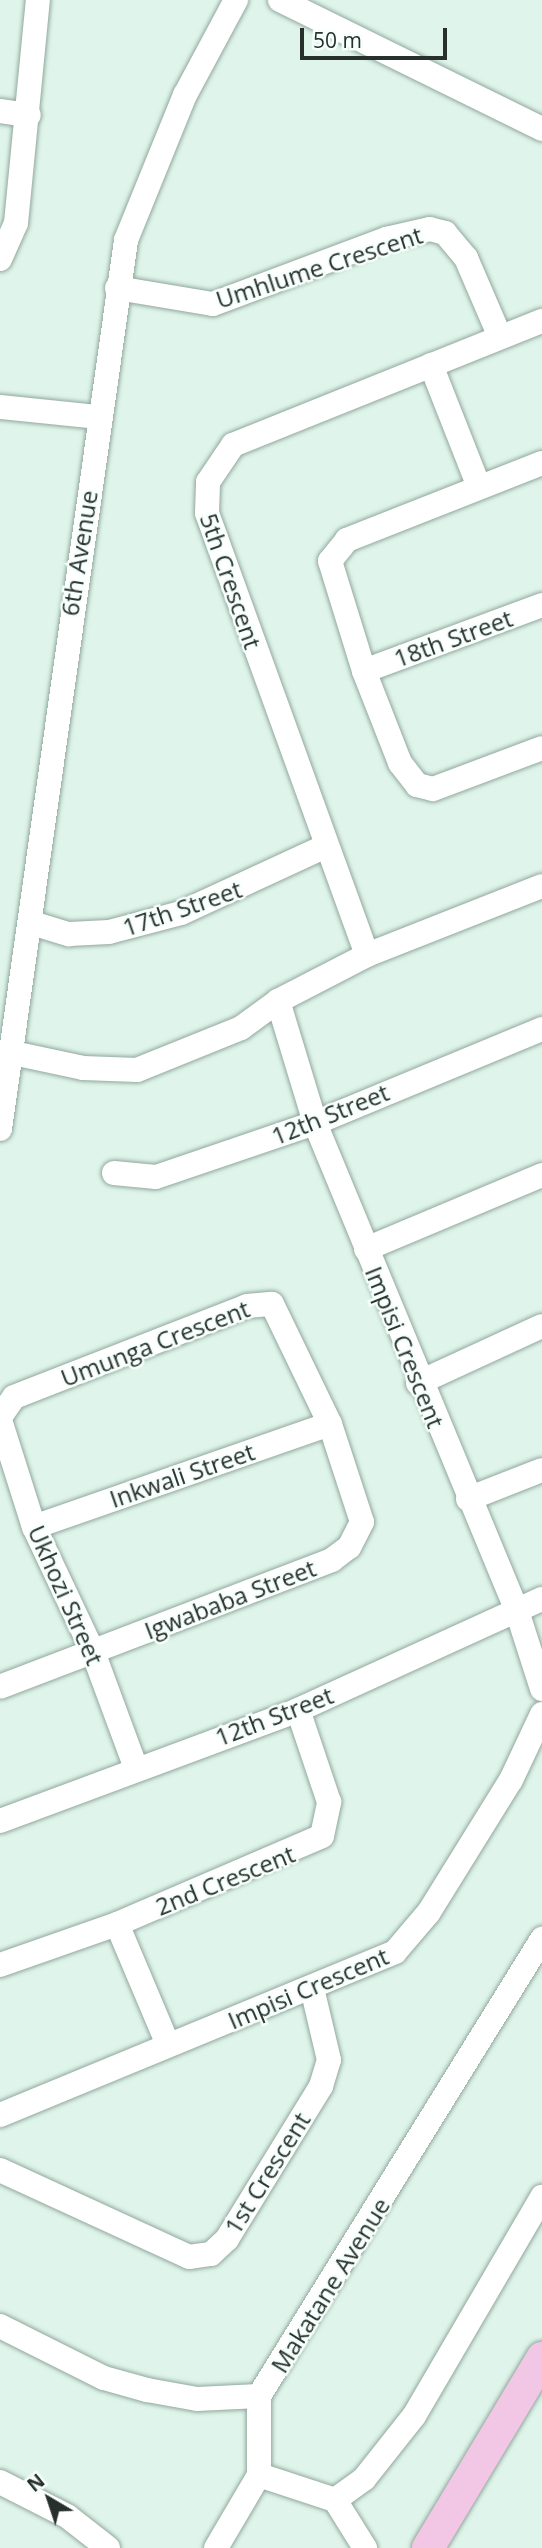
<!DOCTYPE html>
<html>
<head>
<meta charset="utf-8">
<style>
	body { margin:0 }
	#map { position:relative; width:542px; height:2548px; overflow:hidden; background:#dff5eb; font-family:"Open Sans",sans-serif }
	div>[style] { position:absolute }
	.roads { filter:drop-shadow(0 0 2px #92a79d) drop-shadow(0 0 2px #92a79d) }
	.minor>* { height:24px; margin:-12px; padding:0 12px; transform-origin:12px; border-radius:12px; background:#fff }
	.major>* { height:32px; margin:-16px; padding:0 16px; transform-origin:16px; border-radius:16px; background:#f2c7e5 }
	span { translate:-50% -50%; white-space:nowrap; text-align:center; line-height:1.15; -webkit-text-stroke:5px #f6fffb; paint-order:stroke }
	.street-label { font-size:24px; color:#27302c }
	.north { position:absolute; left:14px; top:2464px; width:70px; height:70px; -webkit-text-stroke:5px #f6fffb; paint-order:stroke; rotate:321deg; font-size:19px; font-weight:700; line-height:28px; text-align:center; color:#27302c }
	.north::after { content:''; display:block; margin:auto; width:24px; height:32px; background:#27302c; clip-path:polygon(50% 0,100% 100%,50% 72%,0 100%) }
	.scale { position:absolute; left:300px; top:28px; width:147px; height:32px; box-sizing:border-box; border:4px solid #27302c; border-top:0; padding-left:9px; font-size:21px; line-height:24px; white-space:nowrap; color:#27302c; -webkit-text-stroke:5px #f6fffb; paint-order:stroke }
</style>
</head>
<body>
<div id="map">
	<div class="roads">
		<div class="minor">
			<i style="left:280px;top:0;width:292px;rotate:26.2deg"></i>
			<i style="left:0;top:111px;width:29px;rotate:8deg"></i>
			<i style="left:0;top:259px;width:39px;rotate:-66deg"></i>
			<i style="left:16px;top:223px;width:224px;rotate:-84.4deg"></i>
			<i style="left:117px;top:288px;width:97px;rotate:9.5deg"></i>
			<i style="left:213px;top:304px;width:185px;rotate:-20.6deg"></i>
			<i style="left:386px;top:239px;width:45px;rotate:-12.8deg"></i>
			<i style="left:430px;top:229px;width:16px;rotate:15deg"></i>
			<i style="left:445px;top:233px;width:33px;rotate:50deg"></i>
			<i style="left:466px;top:258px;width:86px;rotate:66.7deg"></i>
			<i style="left:431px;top:365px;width:131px;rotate:68.5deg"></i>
			<i style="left:0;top:407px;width:100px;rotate:5.8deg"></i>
			<i style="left:542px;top:463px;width:210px;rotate:158.5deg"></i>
			<i style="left:347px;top:540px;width:27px;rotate:129deg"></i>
			<i style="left:330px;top:561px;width:115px;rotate:72.8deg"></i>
			<i style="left:364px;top:671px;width:99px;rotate:68.6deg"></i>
			<i style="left:400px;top:763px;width:28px;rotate:52deg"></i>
			<i style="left:417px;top:785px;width:16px;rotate:14deg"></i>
			<i style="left:433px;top:789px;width:116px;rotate:-20.6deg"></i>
			<i style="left:364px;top:671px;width:190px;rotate:-20.3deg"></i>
			<i style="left:32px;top:923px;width:39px;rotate:17deg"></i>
			<i style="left:69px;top:934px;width:40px;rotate:-2.9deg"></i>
			<i style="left:109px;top:932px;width:74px;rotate:-14.8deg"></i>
			<i style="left:181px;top:913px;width:157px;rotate:-24.8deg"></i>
			<i style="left:367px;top:955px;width:470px;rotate:-109.9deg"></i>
			<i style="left:207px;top:513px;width:31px;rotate:-88deg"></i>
			<i style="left:208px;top:482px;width:45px;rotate:-56deg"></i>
			<i style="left:233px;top:445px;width:333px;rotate:-21.9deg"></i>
			<i style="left:278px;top:1001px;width:127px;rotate:73.1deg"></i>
			<i style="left:315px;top:1123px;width:528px;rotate:67.51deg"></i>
			<i style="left:517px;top:1611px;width:82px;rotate:72.2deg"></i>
			<i style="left:13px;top:1053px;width:72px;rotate:12.1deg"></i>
			<i style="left:83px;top:1068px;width:54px;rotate:2.1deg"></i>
			<i style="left:137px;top:1070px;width:112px;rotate:-22deg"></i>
			<i style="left:241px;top:1028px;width:46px;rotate:-36.1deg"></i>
			<i style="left:278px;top:1001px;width:100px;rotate:-27.3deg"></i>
			<i style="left:367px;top:955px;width:188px;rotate:-21.5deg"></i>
			<i style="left:0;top:1129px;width:898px;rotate:-81.93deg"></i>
			<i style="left:126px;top:240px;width:157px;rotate:-67.9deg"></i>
			<i style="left:185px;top:95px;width:108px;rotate:-61.8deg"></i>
			<i style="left:114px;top:1173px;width:42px;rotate:5.4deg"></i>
			<i style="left:156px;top:1177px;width:168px;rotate:-18.8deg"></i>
			<i style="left:315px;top:1123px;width:246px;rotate:-22.5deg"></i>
			<i style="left:366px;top:1249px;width:191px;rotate:-22.8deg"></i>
			<i style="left:418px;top:1383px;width:136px;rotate:-24.7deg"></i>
			<i style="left:0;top:1417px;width:24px;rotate:-55deg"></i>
			<i style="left:14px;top:1397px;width:250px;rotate:-21.3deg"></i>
			<i style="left:247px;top:1306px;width:25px;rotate:-5deg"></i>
			<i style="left:272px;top:1304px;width:133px;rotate:64.2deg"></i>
			<i style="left:330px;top:1424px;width:103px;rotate:71.9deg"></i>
			<i style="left:362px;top:1522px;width:28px;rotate:117deg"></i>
			<i style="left:349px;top:1547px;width:21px;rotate:143deg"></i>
			<i style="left:332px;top:1560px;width:355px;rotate:159.1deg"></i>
			<i style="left:0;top:1420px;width:112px;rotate:72.4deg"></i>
			<i style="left:34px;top:1527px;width:138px;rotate:64.7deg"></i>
			<i style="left:93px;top:1652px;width:124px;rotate:69.7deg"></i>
			<i style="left:468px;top:1499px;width:79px;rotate:-21.4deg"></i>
			<i style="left:34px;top:1527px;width:313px;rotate:-19.2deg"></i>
			<i style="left:0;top:1821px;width:318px;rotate:-20.4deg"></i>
			<i style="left:298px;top:1710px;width:268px;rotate:-24.5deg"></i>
			<i style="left:117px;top:1924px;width:131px;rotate:67.1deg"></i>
			<i style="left:0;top:1965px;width:124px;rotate:-19.3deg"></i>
			<i style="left:117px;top:1924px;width:223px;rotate:-23.2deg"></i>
			<i style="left:322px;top:1836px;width:35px;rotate:-78deg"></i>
			<i style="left:329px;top:1802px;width:97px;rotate:-108.6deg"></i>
			<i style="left:0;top:2115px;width:427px;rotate:-22.4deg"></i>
			<i style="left:395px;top:1952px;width:52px;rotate:-49.6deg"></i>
			<i style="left:429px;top:1912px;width:155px;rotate:-58.2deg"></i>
			<i style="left:511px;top:1780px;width:73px;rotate:-64.8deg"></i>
			<i style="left:0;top:2170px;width:208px;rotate:24.7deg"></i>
			<i style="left:189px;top:2257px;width:22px;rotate:-8deg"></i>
			<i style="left:211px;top:2254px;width:22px;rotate:-43deg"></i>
			<i style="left:227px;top:2239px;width:180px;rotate:-58.4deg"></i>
			<i style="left:321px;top:2086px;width:27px;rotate:-73deg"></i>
			<i style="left:329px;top:2060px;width:74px;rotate:-103.3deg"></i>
			<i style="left:0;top:2326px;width:116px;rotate:26.6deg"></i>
			<i style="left:104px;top:2378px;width:45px;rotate:15.6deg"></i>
			<i style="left:147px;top:2390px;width:51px;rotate:10.2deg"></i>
			<i style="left:197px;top:2399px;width:62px;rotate:-2.8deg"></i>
			<i style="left:259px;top:2396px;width:538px;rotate:-58.23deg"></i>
			<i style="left:259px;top:2396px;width:79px;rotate:90deg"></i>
			<i style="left:259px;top:2475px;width:80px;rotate:18.2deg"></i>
			<i style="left:0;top:2482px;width:75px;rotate:26.9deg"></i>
			<i style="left:67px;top:2516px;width:52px;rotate:38deg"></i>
			<i style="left:335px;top:2500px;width:36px;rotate:-36deg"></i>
			<i style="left:364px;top:2479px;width:80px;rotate:-51.6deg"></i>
			<i style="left:414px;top:2416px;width:254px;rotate:-59.7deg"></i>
			<i style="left:335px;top:2500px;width:57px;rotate:58deg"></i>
			<i style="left:216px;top:2548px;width:85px;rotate:-59.5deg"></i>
		</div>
		<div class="major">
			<i style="left:428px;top:2548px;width:222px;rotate:-59deg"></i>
		</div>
	</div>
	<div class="street-label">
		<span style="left:319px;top:267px;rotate:-18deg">Umhlume Crescent</span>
		<span style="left:79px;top:553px;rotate:-81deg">6th Avenue</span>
		<span style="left:231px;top:581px;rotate:71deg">5th Crescent</span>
		<span style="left:453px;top:638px;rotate:-20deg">18th Street</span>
		<span style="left:182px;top:908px;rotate:-19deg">17th Street</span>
		<span style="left:330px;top:1114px;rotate:-22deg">12th Street</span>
		<span style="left:155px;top:1343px;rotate:-21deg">Umunga Crescent</span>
		<span style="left:405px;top:1347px;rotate:68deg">Impisi Crescent</span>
		<span style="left:182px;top:1475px;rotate:-19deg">Inkwali Street</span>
		<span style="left:66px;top:1595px;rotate:66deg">Ukhozi Street</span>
		<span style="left:230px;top:1599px;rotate:-21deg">Igwababa Street</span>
		<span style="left:274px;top:1716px;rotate:-21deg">12th Street</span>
		<span style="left:225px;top:1880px;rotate:-22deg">2nd Crescent</span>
		<span style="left:308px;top:1988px;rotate:-23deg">Impisi Crescent</span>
		<span style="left:267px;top:2173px;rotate:-58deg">1st Crescent</span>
		<span style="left:330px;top:2285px;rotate:-58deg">Makatane Avenue</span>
	</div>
	<div class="north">N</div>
	<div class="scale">50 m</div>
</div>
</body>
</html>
